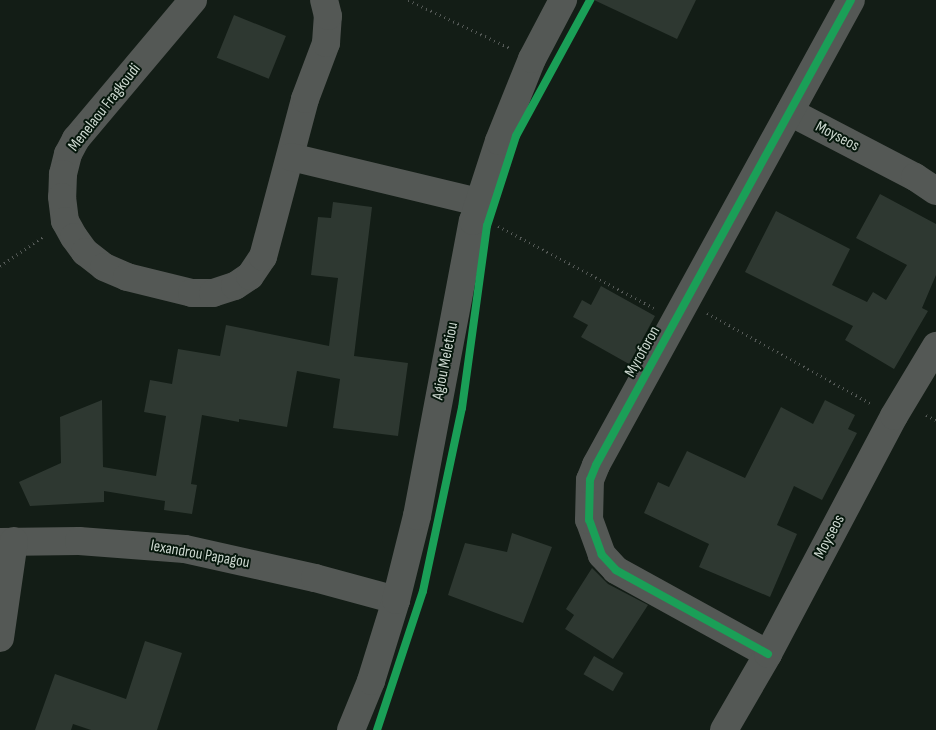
<!DOCTYPE html>
<html>
<head>
<meta charset="utf-8">
<style>
	body { margin:0 }
	#map { position:relative; width:936px; height:730px; overflow:hidden; background:#131d16; font-family:"Sofia Sans Condensed",sans-serif }
	div>[style] { position:absolute }
	.building>* { inset:0; background:#2e3831; transform-origin:0 0 }
	.path>* { height:3px; margin-top:-1.5px; transform-origin:0; background:repeating-linear-gradient(90deg,#545956 0 1px,transparent 0 5px) }
	.minor>* { height:28px; margin:-14px; padding:0 14px; transform-origin:14px; border-radius:14px; background:#545855 }
	.cycleway>* { height:8px; margin:-4px; padding:0 4px; transform-origin:4px; border-radius:4px; background:#1a9f57 }
	span { translate:-50% -50%; white-space:nowrap; text-align:center; line-height:1.15; -webkit-text-stroke:4px #06170c; paint-order:stroke }
	.street-label { font-size:16px; color:#cdd8d0 }
</style>
</head>
<body>
<div id="map">
	<div class="building">
		<i style="clip-path:polygon(594px 0,696px 0,677px 39px)"></i>
		<i style="left:234px;top:15px;width:56px;height:46px;rotate:22deg"></i>
		<i style="clip-path:polygon(880px 194px,936px 224px,936px 275px,922px 308px,928px 311px,894px 369px,845px 340px,853px 326px,745px 272px,776px 211px,850px 249px,832px 285px,867px 302px,873px 292px,886px 300px,907px 265px,856px 238px)"></i>
		<i style="clip-path:polygon(333px 202px,372px 207px,354px 356px,408px 363px,398px 436px,333px 428px,340px 379px,297px 371px,287px 427px,239px 419px,239px 422px,202px 415px,191px 484px,197px 485px,192px 514px,164px 510px,165px 501px,104px 491px,104px 502px,30px 506px,19px 482px,61px 463px,60px 417px,102px 400px,103px 467px,156px 476px,166px 416px,144px 412px,150px 380px,172px 384px,178px 349px,220px 356px,226px 325px,329px 346px,338px 278px,311px 275px,318px 217px,331px 218px)"></i>
		<i style="clip-path:polygon(601px 286px,655px 316px,629px 364px,581px 337px,588px 325px,573px 317px,582px 300px,591px 305px)"></i>
		<i style="clip-path:polygon(825px 400px,855px 415px,848px 429px,857px 433px,822px 500px,794px 486px,777px 525px,797px 534px,770px 597px,699px 567px,709px 544px,644px 513px,658px 482px,669px 487px,687px 451px,745px 478px,781px 407px,813px 424px)"></i>
		<i style="clip-path:polygon(512px 533px,552px 547px,523px 623px,448px 595px,465px 543px,507px 552px)"></i>
		<i style="clip-path:polygon(592px 568px,608px 584px,648px 605px,613px 659px,565px 629px,574px 615px,566px 609px)"></i>
		<i style="clip-path:polygon(145px 641px,182px 653px,157px 730px,91px 730px,73px 724px,71px 730px,35px 730px,55px 674px,126px 699px)"></i>
		<i style="left:594px;top:656px;width:34px;height:21px;rotate:30deg"></i>
	</div>
	<div class="path">
		<i style="left:408px;top:0;width:113px;rotate:25.2deg"></i>
		<i style="left:498px;top:226px;width:176px;rotate:27.7deg"></i>
		<i style="left:0;top:266px;width:53px;rotate:-34.3deg"></i>
		<i style="left:707px;top:313px;width:188px;rotate:28.9deg"></i>
		<i style="left:926px;top:415px;width:11px;rotate:27deg"></i>
	</div>
	<div class="minor">
		<i style="left:193px;top:0;width:182px;rotate:130.1deg"></i>
		<i style="left:76px;top:139px;width:17px;rotate:118deg"></i>
		<i style="left:68px;top:154px;width:21px;rotate:104deg"></i>
		<i style="left:63px;top:174px;width:23px;rotate:92deg"></i>
		<i style="left:62px;top:197px;width:24px;rotate:83deg"></i>
		<i style="left:65px;top:221px;width:18px;rotate:61deg"></i>
		<i style="left:74px;top:237px;width:19px;rotate:54deg"></i>
		<i style="left:85px;top:252px;width:24px;rotate:38deg"></i>
		<i style="left:104px;top:267px;width:25px;rotate:23deg"></i>
		<i style="left:127px;top:277px;width:67px;rotate:13.8deg"></i>
		<i style="left:192px;top:293px;width:21px"></i>
		<i style="left:213px;top:293px;width:23px;rotate:-18deg"></i>
		<i style="left:235px;top:286px;width:18px;rotate:-34deg"></i>
		<i style="left:250px;top:276px;width:23px;rotate:-56deg"></i>
		<i style="left:263px;top:257px;width:163px;rotate:-75.1deg"></i>
		<i style="left:305px;top:99px;width:60px;rotate:-69.4deg"></i>
		<i style="left:326px;top:43px;width:27px;rotate:-86deg"></i>
		<i style="left:328px;top:16px;width:16px;rotate:-104deg"></i>
		<i style="left:790px;top:112px;width:141px;rotate:27.5deg"></i>
		<i style="left:915px;top:177px;width:25px;rotate:34deg"></i>
		<i style="left:291px;top:157px;width:192px;rotate:13.5deg"></i>
		<i style="left:0;top:542px;width:79px;rotate:-0.7deg"></i>
		<i style="left:79px;top:541px;width:106px;rotate:4.3deg"></i>
		<i style="left:185px;top:549px;width:133px;rotate:12.6deg"></i>
		<i style="left:315px;top:578px;width:84px;rotate:15.2deg"></i>
		<i style="left:0;top:638px;width:98px;rotate:-81.8deg"></i>
		<i style="left:768px;top:654px;width:174px;rotate:-151.1deg"></i>
		<i style="left:616px;top:570px;width:21px;rotate:-133deg"></i>
		<i style="left:602px;top:555px;width:37px;rotate:-110deg"></i>
		<i style="left:589px;top:520px;width:40px;rotate:-88.6deg"></i>
		<i style="left:590px;top:480px;width:16px;rotate:-68deg"></i>
		<i style="left:596px;top:465px;width:530px;rotate:-61.26deg"></i>
		<i style="left:351px;top:730px;width:53px;rotate:-67.8deg"></i>
		<i style="left:371px;top:681px;width:85px;rotate:-72.8deg"></i>
		<i style="left:396px;top:600px;width:87px;rotate:-76deg"></i>
		<i style="left:417px;top:516px;width:300px;rotate:-79.3deg"></i>
		<i style="left:473px;top:221px;width:84px;rotate:-72deg"></i>
		<i style="left:499px;top:141px;width:88px;rotate:-68.1deg"></i>
		<i style="left:532px;top:59px;width:67px;rotate:-62.3deg"></i>
		<i style="left:724px;top:730px;width:88px;rotate:-59.9deg"></i>
		<i style="left:768px;top:654px;width:269px;rotate:-62.1deg"></i>
		<i style="left:894px;top:416px;width:82px;rotate:-59deg"></i>
	</div>
	<div class="cycleway">
		<i style="left:768px;top:654px;width:174px;rotate:-151.1deg"></i>
		<i style="left:616px;top:570px;width:21px;rotate:-133deg"></i>
		<i style="left:602px;top:555px;width:37px;rotate:-110deg"></i>
		<i style="left:589px;top:520px;width:40px;rotate:-88.6deg"></i>
		<i style="left:590px;top:480px;width:16px;rotate:-68deg"></i>
		<i style="left:596px;top:465px;width:530px;rotate:-61.26deg"></i>
		<i style="left:377px;top:730px;width:146px;rotate:-71.7deg"></i>
		<i style="left:423px;top:591px;width:187px;rotate:-78deg"></i>
		<i style="left:462px;top:408px;width:184px;rotate:-82.2deg"></i>
		<i style="left:487px;top:226px;width:95px;rotate:-72.1deg"></i>
		<i style="left:516px;top:136px;width:155px;rotate:-61.4deg"></i>
	</div>
	<div class="street-label">
		<span style="left:105px;top:108px;rotate:-52deg">Menelaou Fragkoudi</span>
		<span style="left:837px;top:137px;rotate:27deg">Moyseos</span>
		<span style="left:643px;top:352px;rotate:-61deg">Myroforon</span>
		<span style="left:446px;top:361px;rotate:-79deg">Agiou Meletiou</span>
		<span style="left:830px;top:537px;rotate:-62deg">Moyseos</span>
		<span style="left:200px;top:555px;rotate:10deg">lexandrou Papagou</span>
	</div>
</div>
</body>
</html>
